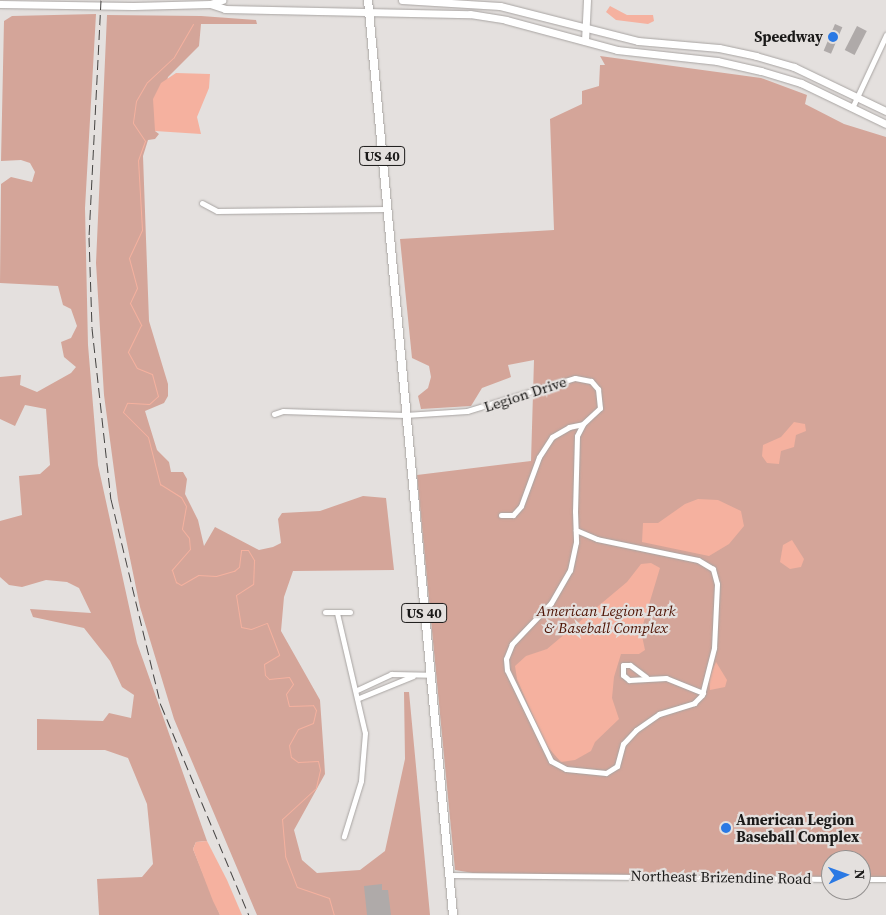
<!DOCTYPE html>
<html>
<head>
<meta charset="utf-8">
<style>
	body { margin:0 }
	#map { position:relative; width:886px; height:915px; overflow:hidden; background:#e4e0de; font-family:"Source Serif 4",serif }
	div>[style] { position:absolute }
	.green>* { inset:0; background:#d4a599 }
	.water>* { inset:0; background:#f5b19f }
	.stream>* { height:1px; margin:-0.5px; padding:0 0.5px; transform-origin:0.5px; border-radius:0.5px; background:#f5b19f }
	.building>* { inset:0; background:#afaaa9; transform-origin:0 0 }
	.roads { filter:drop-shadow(0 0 1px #a8a4a2) drop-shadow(0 0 1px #a8a4a2) }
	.street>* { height:5px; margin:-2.5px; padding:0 2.5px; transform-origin:2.5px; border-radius:2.5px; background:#fff }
	.secondary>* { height:7px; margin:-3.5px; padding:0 3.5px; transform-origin:3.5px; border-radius:3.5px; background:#fff }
	.primary>* { height:8px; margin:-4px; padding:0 4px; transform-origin:4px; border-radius:4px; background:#fff }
	.rail>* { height:1px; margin-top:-0.5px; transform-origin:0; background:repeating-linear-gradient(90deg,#444241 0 10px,transparent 0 15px) }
	.dots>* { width:14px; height:14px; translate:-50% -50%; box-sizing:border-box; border:2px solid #e4e0de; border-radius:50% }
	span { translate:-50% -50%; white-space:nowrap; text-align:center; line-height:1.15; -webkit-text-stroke:4.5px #e4e0de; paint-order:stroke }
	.shield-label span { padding:1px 4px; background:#e4e0de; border:1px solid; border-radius:4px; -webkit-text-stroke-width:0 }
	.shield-label { font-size:14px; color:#1a1918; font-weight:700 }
	.poi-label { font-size:15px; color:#1a1918; font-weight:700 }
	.right { translate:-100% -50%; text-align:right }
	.left { translate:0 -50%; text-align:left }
	.street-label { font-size:15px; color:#1a1918 }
	.park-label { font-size:15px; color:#4d1203; font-style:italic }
	.north { position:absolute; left:821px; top:850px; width:50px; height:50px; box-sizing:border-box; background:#e4e0de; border:1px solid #93908f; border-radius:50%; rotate:88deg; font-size:14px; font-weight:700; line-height:20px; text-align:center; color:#1a1918 }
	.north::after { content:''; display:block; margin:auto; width:18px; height:22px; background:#2a79e4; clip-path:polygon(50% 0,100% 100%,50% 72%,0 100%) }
</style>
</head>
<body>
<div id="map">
	<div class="green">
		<i style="clip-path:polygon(96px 14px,85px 208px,88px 345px,98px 465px,137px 643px,207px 841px,196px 842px,193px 849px,220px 915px,99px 915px,97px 879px,142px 877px,153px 864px,147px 804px,128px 758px,105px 750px,37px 750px,37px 719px,103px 721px,109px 713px,131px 718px,134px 695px,122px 687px,110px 661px,84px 628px,33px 617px,30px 609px,91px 613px,79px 588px,67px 582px,46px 580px,22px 587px,9px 585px,0 577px,0 521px,22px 515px,19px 476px,40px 474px,50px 465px,46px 409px,25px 405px,15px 426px,0 419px,0 377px,21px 375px,20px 385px,37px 392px,71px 373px,76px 367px,64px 357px,61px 342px,71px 338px,77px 326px,71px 309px,63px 305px,58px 286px,0 283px,1px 184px,11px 177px,32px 182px,35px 172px,30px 163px,21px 160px,1px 161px,4px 21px,12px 16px)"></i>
		<i style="clip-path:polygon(107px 15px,201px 16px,256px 20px,257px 24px,201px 24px,199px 46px,168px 77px,155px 131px,159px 134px,155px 139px,148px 140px,143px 156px,149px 321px,168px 384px,168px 396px,164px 403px,145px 411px,157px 450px,169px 462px,171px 472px,183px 472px,187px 479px,185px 494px,198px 520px,204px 546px,215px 527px,259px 550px,273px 547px,281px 543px,278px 519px,282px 513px,320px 511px,363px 496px,386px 498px,394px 570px,293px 571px,284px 597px,281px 631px,320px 700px,324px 757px,325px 774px,294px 830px,302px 860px,317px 873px,360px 870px,385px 851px,405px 759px,404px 692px,409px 692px,430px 915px,257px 915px,174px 719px,140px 607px,118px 500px,104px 395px,96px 263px)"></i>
		<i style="clip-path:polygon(600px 56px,761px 78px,807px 95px,805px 104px,844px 124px,886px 137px,886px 879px,861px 879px,861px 860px,831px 860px,831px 878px,491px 876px,455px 870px,417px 475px,531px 461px,534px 360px,508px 365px,511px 377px,482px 388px,471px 406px,421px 409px,418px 396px,428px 388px,431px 377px,429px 366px,412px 358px,400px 239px,554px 230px,550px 119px,582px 104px,582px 91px,599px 86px,600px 65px,605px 65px)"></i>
	</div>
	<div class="water">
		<i style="clip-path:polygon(610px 6px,627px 15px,653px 15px,654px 21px,648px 24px,616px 20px,606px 12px)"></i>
		<i style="clip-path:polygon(176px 73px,210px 74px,209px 88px,197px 117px,201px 134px,155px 131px,153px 99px,161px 83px)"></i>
		<i style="clip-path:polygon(794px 422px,805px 424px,806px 431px,796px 435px,794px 447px,781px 451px,779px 464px,767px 463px,762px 456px,763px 445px,781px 437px)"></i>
		<i style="clip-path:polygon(698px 499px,718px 500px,741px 511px,744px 526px,729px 544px,709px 556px,642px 542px,643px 523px,658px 523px,685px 504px)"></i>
		<i style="clip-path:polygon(792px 540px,804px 559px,801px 567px,790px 569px,780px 562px,783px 545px)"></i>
		<i style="clip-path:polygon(651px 563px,660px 568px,641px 631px,645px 650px,639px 654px,621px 654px,614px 677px,612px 698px,619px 719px,595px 742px,591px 751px,575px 760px,561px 762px,545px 744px,517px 679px,515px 666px,526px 656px,547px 649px,627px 582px,641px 564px)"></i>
		<i style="clip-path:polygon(716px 662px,727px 680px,725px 687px,710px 690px,709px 678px)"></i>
		<i style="clip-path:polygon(207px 841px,227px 880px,242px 915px,220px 915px,213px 901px,193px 849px,196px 842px)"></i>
	</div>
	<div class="stream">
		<i style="left:193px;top:24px;width:39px;rotate:120deg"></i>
		<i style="left:173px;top:58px;width:35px;rotate:137deg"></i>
		<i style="left:147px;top:82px;width:22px;rotate:120deg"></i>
		<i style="left:136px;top:101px;width:22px;rotate:98deg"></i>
		<i style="left:133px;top:123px;width:22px;rotate:56deg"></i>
		<i style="left:145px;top:141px;width:20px;rotate:110deg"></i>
		<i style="left:138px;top:160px;width:70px;rotate:86.7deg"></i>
		<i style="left:142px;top:230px;width:31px;rotate:115deg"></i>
		<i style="left:129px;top:258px;width:31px;rotate:75deg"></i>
		<i style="left:137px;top:288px;width:17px;rotate:115deg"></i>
		<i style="left:130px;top:303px;width:25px;rotate:63deg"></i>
		<i style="left:141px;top:325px;width:30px;rotate:116deg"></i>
		<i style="left:128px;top:352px;width:18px;rotate:61deg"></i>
		<i style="left:137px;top:368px;width:16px;rotate:22deg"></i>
		<i style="left:152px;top:374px;width:23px;rotate:75deg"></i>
		<i style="left:158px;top:396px;width:12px;rotate:138deg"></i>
		<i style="left:149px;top:404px;width:22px;rotate:-177deg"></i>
		<i style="left:127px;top:403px;width:10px;rotate:114deg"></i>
		<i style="left:123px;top:412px;width:35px;rotate:45deg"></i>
		<i style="left:148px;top:437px;width:49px;rotate:75.7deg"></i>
		<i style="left:160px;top:484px;width:25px;rotate:32deg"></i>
		<i style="left:181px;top:497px;width:10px;rotate:61deg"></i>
		<i style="left:186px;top:506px;width:23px;rotate:100deg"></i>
		<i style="left:182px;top:529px;width:11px;rotate:52deg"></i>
		<i style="left:189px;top:538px;width:11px;rotate:85deg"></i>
		<i style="left:190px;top:549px;width:28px;rotate:131deg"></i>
		<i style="left:172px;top:570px;width:13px;rotate:72deg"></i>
		<i style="left:176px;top:582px;width:6px;rotate:31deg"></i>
		<i style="left:181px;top:585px;width:20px;rotate:-30deg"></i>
		<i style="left:198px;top:575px;width:18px;rotate:3deg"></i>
		<i style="left:216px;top:576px;width:19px;rotate:-16deg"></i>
		<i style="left:234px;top:571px;width:6px;rotate:-39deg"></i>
		<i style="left:239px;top:567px;width:17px;rotate:-83deg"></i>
		<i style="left:241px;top:550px;width:7px"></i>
		<i style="left:248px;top:550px;width:12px;rotate:59deg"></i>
		<i style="left:254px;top:560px;width:24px;rotate:92deg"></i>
		<i style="left:253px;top:584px;width:20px;rotate:147deg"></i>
		<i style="left:236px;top:595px;width:32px;rotate:81deg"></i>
		<i style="left:241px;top:627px;width:10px;rotate:11deg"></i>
		<i style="left:251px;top:629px;width:17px;rotate:-21deg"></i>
		<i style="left:267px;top:623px;width:34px;rotate:69deg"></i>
		<i style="left:279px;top:655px;width:17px;rotate:149deg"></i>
		<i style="left:264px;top:664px;width:11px;rotate:85deg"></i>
		<i style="left:265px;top:675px;width:6px;rotate:45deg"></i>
		<i style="left:269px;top:679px;width:20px;rotate:-6deg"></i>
		<i style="left:289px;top:677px;width:8px;rotate:60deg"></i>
		<i style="left:293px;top:684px;width:12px;rotate:125deg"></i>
		<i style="left:286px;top:694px;width:12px;rotate:76deg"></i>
		<i style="left:289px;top:706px;width:24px;rotate:-2deg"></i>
		<i style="left:313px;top:705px;width:6px;rotate:59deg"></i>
		<i style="left:316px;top:710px;width:13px;rotate:103deg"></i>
		<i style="left:313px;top:723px;width:16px;rotate:158deg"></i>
		<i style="left:298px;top:729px;width:18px;rotate:119deg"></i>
		<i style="left:289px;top:745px;width:12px;rotate:81deg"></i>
		<i style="left:291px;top:757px;width:9px;rotate:36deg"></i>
		<i style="left:298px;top:762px;width:20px;rotate:-3deg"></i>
		<i style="left:318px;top:761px;width:9px;rotate:77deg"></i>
		<i style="left:320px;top:770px;width:18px;rotate:103deg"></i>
		<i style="left:316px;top:788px;width:46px;rotate:137.6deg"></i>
		<i style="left:282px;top:819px;width:37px;rotate:85deg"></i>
		<i style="left:285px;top:856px;width:33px;rotate:69deg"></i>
		<i style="left:297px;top:887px;width:34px;rotate:19deg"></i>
		<i style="left:329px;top:898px;width:18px;rotate:74deg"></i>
	</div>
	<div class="building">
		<i style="left:835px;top:24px;width:8px;height:29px;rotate:23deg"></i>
		<i style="left:857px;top:26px;width:11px;height:27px;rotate:27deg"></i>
		<i style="clip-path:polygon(382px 884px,382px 890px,388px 890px,391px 915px,367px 915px,364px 886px)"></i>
	</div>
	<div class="roads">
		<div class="street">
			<i style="left:852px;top:108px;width:81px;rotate:-65deg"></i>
			<i style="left:202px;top:203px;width:17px;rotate:28deg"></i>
			<i style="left:217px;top:211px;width:170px;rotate:-0.7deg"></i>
			<i style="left:274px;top:414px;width:9px;rotate:-18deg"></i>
			<i style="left:283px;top:411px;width:122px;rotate:1.9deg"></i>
			<i style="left:405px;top:415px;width:62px;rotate:-3.7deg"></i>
			<i style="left:467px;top:411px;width:113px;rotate:-17deg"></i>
			<i style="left:575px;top:378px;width:16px;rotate:11deg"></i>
			<i style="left:591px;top:381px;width:11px;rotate:49deg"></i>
			<i style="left:598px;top:389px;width:19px;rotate:84deg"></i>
			<i style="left:600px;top:408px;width:23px;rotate:137deg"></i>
			<i style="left:583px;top:424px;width:13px;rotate:117deg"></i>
			<i style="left:577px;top:436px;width:75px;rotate:91.5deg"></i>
			<i style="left:575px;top:511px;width:31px;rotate:88deg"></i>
			<i style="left:576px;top:542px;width:29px;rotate:102deg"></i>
			<i style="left:570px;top:570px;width:38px;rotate:120deg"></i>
			<i style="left:551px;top:603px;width:57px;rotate:133.6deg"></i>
			<i style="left:512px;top:644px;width:16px;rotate:112deg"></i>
			<i style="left:506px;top:659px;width:11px;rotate:85deg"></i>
			<i style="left:507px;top:670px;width:101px;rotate:64.2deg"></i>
			<i style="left:551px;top:761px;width:17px;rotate:28deg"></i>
			<i style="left:566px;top:769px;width:40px;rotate:5.7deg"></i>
			<i style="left:606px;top:773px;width:13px;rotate:-32deg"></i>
			<i style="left:617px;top:766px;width:23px;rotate:-75deg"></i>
			<i style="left:623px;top:744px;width:19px;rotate:-47deg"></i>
			<i style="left:636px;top:730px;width:28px;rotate:-35deg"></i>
			<i style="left:659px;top:714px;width:37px;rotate:-17deg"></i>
			<i style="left:694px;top:703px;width:11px;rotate:-45deg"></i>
			<i style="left:702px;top:695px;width:49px;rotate:-75.7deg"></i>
			<i style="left:714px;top:648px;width:64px;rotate:-87.3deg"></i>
			<i style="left:717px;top:584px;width:16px;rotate:-105deg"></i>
			<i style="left:713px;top:569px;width:17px;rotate:-149deg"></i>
			<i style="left:698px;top:560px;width:103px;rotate:-168.3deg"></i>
			<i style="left:597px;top:539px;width:23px;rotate:-157deg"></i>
			<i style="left:501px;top:515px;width:12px"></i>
			<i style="left:513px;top:515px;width:12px;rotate:-48deg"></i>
			<i style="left:521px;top:506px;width:52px;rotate:-69.8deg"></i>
			<i style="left:539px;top:457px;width:24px;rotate:-57deg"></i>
			<i style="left:552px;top:437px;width:20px;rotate:-30deg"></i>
			<i style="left:569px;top:427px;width:14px;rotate:-12deg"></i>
			<i style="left:325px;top:612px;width:25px"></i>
			<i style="left:337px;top:613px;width:123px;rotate:76.9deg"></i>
			<i style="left:365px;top:733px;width:48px;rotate:94.8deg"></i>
			<i style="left:361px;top:781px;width:58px;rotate:107.2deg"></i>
			<i style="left:646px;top:677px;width:20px;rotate:-143deg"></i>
			<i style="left:630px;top:665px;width:7px;rotate:180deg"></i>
			<i style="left:623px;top:665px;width:10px;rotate:90deg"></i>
			<i style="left:623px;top:675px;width:8px;rotate:40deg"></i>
			<i style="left:629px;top:680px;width:37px;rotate:-3deg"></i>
			<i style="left:666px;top:678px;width:40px;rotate:22deg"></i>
			<i style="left:357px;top:690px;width:38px;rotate:-25deg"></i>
			<i style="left:391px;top:674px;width:39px;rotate:1deg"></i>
			<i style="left:359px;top:698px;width:58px;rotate:-22.2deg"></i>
			<i style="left:449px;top:875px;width:382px;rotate:0.6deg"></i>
			<i style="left:861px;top:879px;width:25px"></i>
		</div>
		<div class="secondary">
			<i style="left:402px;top:0;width:98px;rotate:3.5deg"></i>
			<i style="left:500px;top:6px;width:142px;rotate:14.2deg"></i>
			<i style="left:638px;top:41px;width:81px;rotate:4.9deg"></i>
			<i style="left:719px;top:48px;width:38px;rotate:12deg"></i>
			<i style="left:756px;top:56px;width:40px;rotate:16deg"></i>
			<i style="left:794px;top:67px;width:102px;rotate:25.6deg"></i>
			<i style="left:0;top:4px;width:133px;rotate:0.9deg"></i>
			<i style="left:133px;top:6px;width:77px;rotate:-1.5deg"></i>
			<i style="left:210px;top:4px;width:13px;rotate:-18deg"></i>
			<i style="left:210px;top:4px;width:16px;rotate:18deg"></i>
			<i style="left:225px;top:9px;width:245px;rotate:1.2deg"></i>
			<i style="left:470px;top:14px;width:36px;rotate:9deg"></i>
			<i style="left:506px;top:20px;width:115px;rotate:15.1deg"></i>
			<i style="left:617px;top:50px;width:101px;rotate:6.3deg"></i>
			<i style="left:717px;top:61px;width:45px;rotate:12.8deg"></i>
			<i style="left:761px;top:71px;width:42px;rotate:16.7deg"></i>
			<i style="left:801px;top:83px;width:94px;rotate:25.8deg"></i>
			<i style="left:585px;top:41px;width:41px;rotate:-87.2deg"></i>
		</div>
		<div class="primary">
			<i style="left:368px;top:0;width:919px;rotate:84.69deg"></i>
		</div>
	</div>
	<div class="rail">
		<i style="left:101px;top:0;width:237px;rotate:92.9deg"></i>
		<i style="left:89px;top:237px;width:91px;rotate:88.1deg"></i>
		<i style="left:92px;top:328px;width:172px;rotate:83.7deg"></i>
		<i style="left:111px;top:499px;width:212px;rotate:76.4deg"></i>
		<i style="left:161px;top:705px;width:228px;rotate:67.3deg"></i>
	</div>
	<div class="dots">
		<i style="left:833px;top:37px;background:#2a79e4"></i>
		<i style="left:726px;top:828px;background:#2a79e4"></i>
	</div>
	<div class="shield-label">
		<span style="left:382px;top:156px">US 40</span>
		<span style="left:424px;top:613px">US 40</span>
	</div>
	<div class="poi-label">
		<span class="right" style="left:823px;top:37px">Speedway</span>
		<span class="left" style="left:736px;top:828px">American Legion<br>Baseball Complex</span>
	</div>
	<div class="street-label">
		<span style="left:525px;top:394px;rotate:-18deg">Legion Drive</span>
		<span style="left:721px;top:877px;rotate:1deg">Northeast Brizendine Road</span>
	</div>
	<div class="park-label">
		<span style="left:606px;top:619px">American Legion Park<br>&amp; Baseball Complex</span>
	</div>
	<div class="north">N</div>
</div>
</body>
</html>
